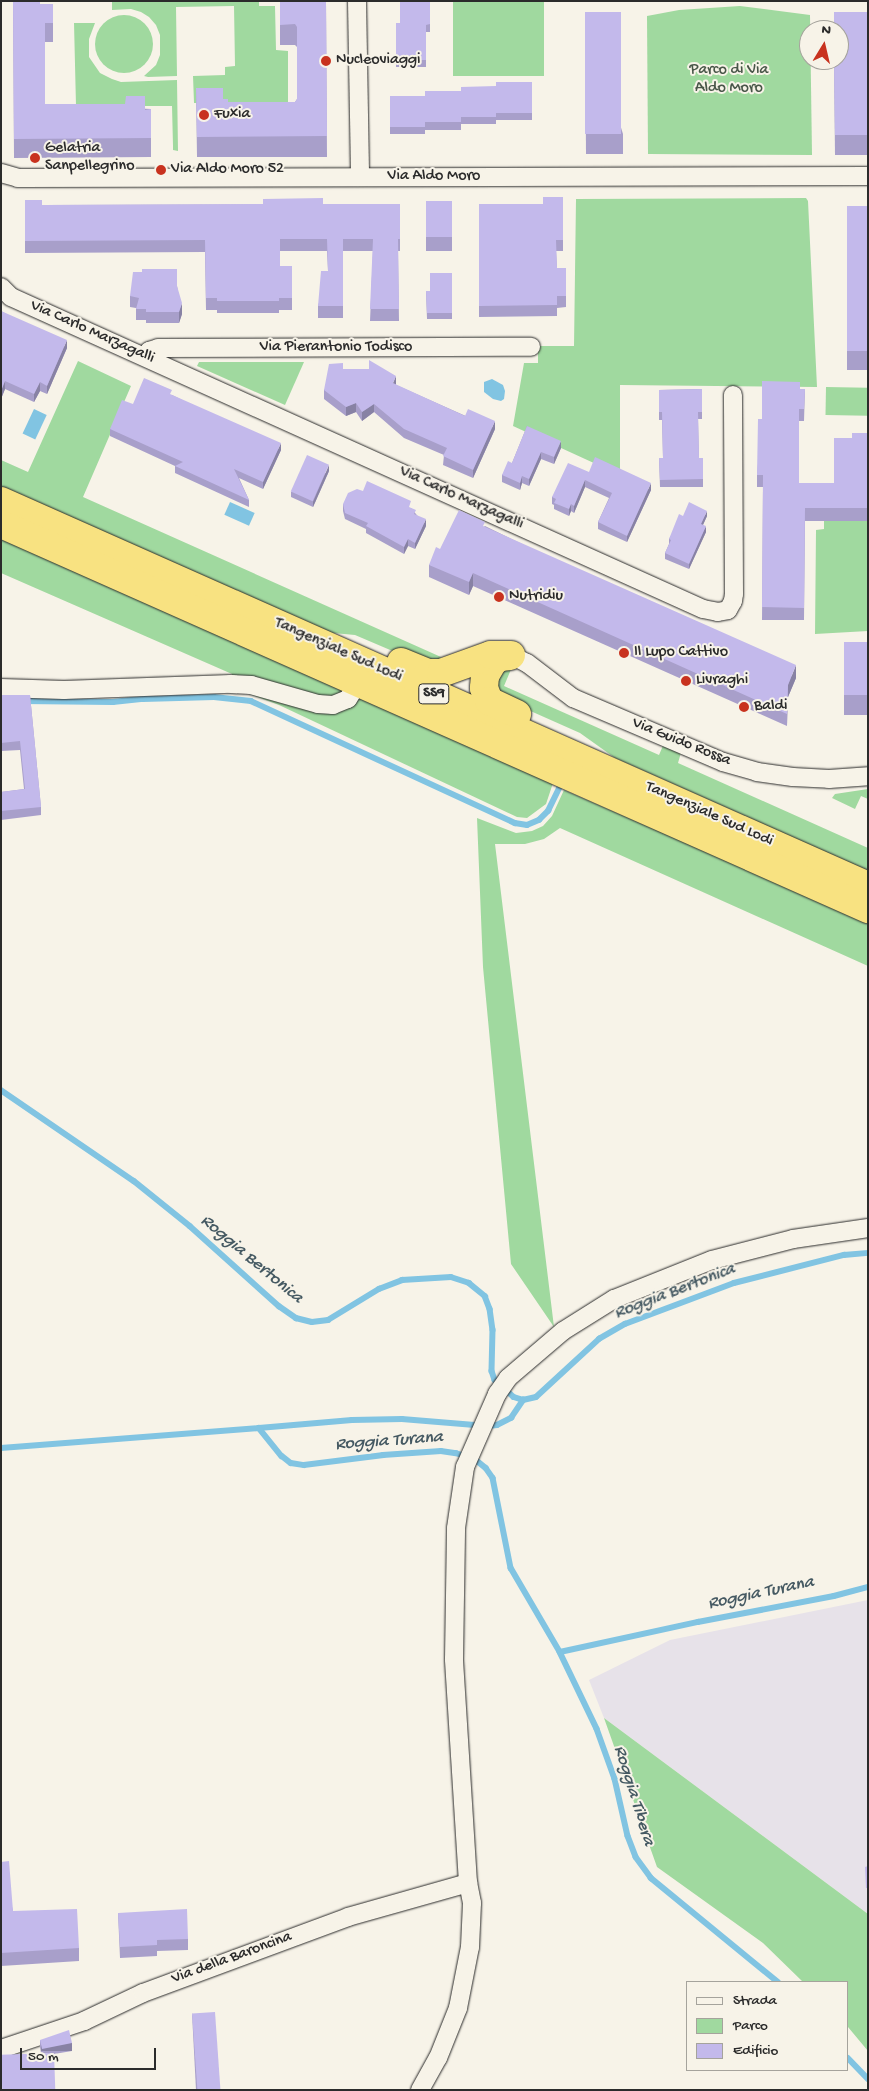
<!DOCTYPE html>
<html>
<head>
<meta charset="utf-8">
<style>
	body { margin:0 }
	#map { position:relative; width:869px; height:2091px; overflow:hidden; background:#f7f3e8; font-family:"Gochi Hand",sans-serif }
	div>[style] { position:absolute }
	.built>* { inset:0; background:#e7e2e9 }
	.green>* { inset:0; background:#a0d99f; transform-origin:0 0 }
	.round { border-radius:50% }
	.water>* { inset:0; background:#81c4e2; transform-origin:0 0 }
	.stream>* { height:5.5px; margin:-2.75px; padding:0 2.75px; transform-origin:2.75px; border-radius:2.75px; background:#81c4e2 }
	.roads { filter:drop-shadow(0 0 1px #2b2b2b) drop-shadow(0 0 1px #2b2b2b) }
	.minor>* { height:18px; margin:-9px; padding:0 9px; transform-origin:9px; border-radius:9px; background:#f7f3e8 }
	.trunk>* { height:28px; margin:-14px; padding:0 14px; transform-origin:14px; border-radius:14px; background:#f8e281 }
	.wall>* { inset:0; background:#a89fca; transform-origin:0 0 }
	.shaded-wall>* { inset:0; background:#8882a4; transform-origin:0 0 }
	.building>* { inset:0; background:#c3b9eb; transform-origin:0 0 }
	.dots>* { width:14px; height:14px; translate:-50% -50%; box-sizing:border-box; border:2px solid #f7f3e8; border-radius:50% }
	span { translate:-50% -50%; white-space:nowrap; text-align:center; line-height:1.15; -webkit-text-stroke:4px #f7f3e8; paint-order:stroke }
	.shield-label span { padding:1px 4px; background:#f7f3e8; border:1px solid; border-radius:4px; -webkit-text-stroke-width:0 }
	.shield-label { font-size:15px; color:#2b2b2b; font-weight:700 }
	.poi-label { font-size:16px; color:#2b2b2b }
	.left { translate:0 -50%; text-align:left }
	.park-label { font-size:16px; color:#485648 }
	.street-label { font-size:16px; color:#2b2b2b }
	.water-label { font-size:18px; color:#455962; font-style:italic }
	.frame { position:absolute; inset:0; border:2px solid #2b2b2b; pointer-events:none }
	.legend { position:absolute; left:686px; top:1981px; width:162px; height:90px; box-sizing:border-box; background:#f7f3e8; border:1px solid #a5a39c; margin:0; padding:6px 9px; list-style:none; font-size:15px; color:#2b2b2b }
	.legend li { display:flex; align-items:center; gap:10px; height:25px }
	.legend b { width:25px; border:1px solid #a5a39c }
	.north { position:absolute; left:799px; top:20px; width:50px; height:50px; box-sizing:border-box; background:#f7f3e8; border:1px solid #a5a39c; border-radius:50%; rotate:9deg; font-size:14px; font-weight:700; line-height:20px; text-align:center; color:#2b2b2b }
	.north::after { content:''; display:block; margin:auto; width:18px; height:22px; background:#c8321e; clip-path:polygon(50% 0,100% 100%,50% 72%,0 100%) }
	.scale { position:absolute; left:20px; top:2048px; width:136px; height:22px; box-sizing:border-box; border:2px solid #2b2b2b; border-top:0; padding-left:6px; font-size:15px; line-height:18px; white-space:nowrap; color:#2b2b2b; -webkit-text-stroke:4px #f7f3e8; paint-order:stroke }
</style>
</head>
<body>
<div id="map">
	<div class="built">
		<i style="clip-path:polygon(868px 1600px,868px 1914px,604px 1718px,589px 1680px,670px 1640px)"></i>
	</div>
	<div class="green">
		<i style="clip-path:polygon(112px 1px,259px 1px,259px 6px,275px 6px,276px 50px,288px 51px,288px 114px,229px 103px,194px 103px,193px 76px,225px 75px,225px 67px,235px 66px,234px 6px,176px 7px,177px 76px,148px 77px,144px 76px,156px 65px,160px 55px,160px 35px,156px 25px,149px 17px,141px 12px,131px 9px,112px 10px)"></i>
		<i style="left:453px;top:1px;width:91px;height:75px"></i>
		<i style="clip-path:polygon(740px 6px,810px 15px,812px 155px,648px 154px,647px 16px,679px 10px)"></i>
		<i class="round" style="left:95px;top:15px;width:58px;height:58px"></i>
		<i style="clip-path:polygon(74px 23px,95px 23px,89px 39px,89px 57px,100px 73px,112px 79px,121px 82px,177px 80px,178px 151px,173px 150px,173px 146px,172px 106px,76px 106px)"></i>
		<i style="clip-path:polygon(806px 198px,808px 201px,817px 387px,620px 385px,620px 475px,513px 426px,524px 363px,538px 363px,538px 346px,574px 346px,576px 199px)"></i>
		<i style="clip-path:polygon(78px 361px,131px 386px,83px 497px,441px 657px,437px 662px,416px 661px,355px 635px,322px 632px,1px 489px,1px 460px,28px 472px)"></i>
		<i style="clip-path:polygon(199px 362px,304px 362px,285px 405px,197px 366px)"></i>
		<i style="left:826px;top:387px;width:42px;height:28px;rotate:1deg"></i>
		<i style="clip-path:polygon(824px 521px,868px 521px,868px 631px,815px 634px,816px 530px,824px 529px)"></i>
		<i style="clip-path:polygon(1px 537px,553px 783px,546px 804px,527px 818px,517px 817px,279px 705px,244px 692px,232px 679px,232px 674px,1px 573px)"></i>
		<i style="clip-path:polygon(512px 667px,504px 686px,659px 755px,665px 741px,682px 749px,678px 763px,868px 848px,868px 871px,615px 758px,580px 733px,501px 698px,493px 678px,495px 673px)"></i>
		<i style="clip-path:polygon(868px 789px,868px 799px,861px 796px,855px 809px,832px 798px,835px 794px)"></i>
		<i style="clip-path:polygon(564px 790px,868px 922px,868px 966px,560px 828px,544px 839px,525px 844px,495px 844px,554px 1327px,511px 1264px,483px 967px,477px 818px,516px 833px,532px 831px,543px 826px,552px 816px)"></i>
		<i style="clip-path:polygon(604px 1718px,868px 1914px,868px 2051px,848px 2027px,848px 1982px,803px 1982px,763px 1943px,657px 1867px)"></i>
	</div>
	<div class="water">
		<i style="clip-path:polygon(492px 379px,503px 385px,505px 391px,504px 399px,501px 401px,493px 399px,484px 392px,484px 382px)"></i>
		<i style="left:34px;top:409px;width:14px;height:27px;rotate:25deg"></i>
		<i style="left:230px;top:502px;width:27px;height:14px;rotate:24deg"></i>
	</div>
	<div class="stream">
		<i style="left:23px;top:701px;width:90px;rotate:0.6deg"></i>
		<i style="left:113px;top:702px;width:30px;rotate:-6deg"></i>
		<i style="left:143px;top:699px;width:71px;rotate:-1.6deg"></i>
		<i style="left:214px;top:697px;width:37px;rotate:6deg"></i>
		<i style="left:251px;top:701px;width:291px;rotate:24.8deg"></i>
		<i style="left:515px;top:823px;width:12px;rotate:9deg"></i>
		<i style="left:527px;top:825px;width:13px;rotate:-23deg"></i>
		<i style="left:539px;top:820px;width:13px;rotate:-45deg"></i>
		<i style="left:548px;top:811px;width:25px;rotate:-64deg"></i>
		<i style="left:1px;top:1090px;width:161px;rotate:34.4deg"></i>
		<i style="left:134px;top:1181px;width:72px;rotate:38.8deg"></i>
		<i style="left:190px;top:1226px;width:120px;rotate:42deg"></i>
		<i style="left:279px;top:1306px;width:21px;rotate:35deg"></i>
		<i style="left:296px;top:1318px;width:16px;rotate:14deg"></i>
		<i style="left:312px;top:1322px;width:16px;rotate:-7deg"></i>
		<i style="left:328px;top:1320px;width:60px;rotate:-31.3deg"></i>
		<i style="left:379px;top:1289px;width:25px;rotate:-21deg"></i>
		<i style="left:402px;top:1280px;width:49px;rotate:-3.5deg"></i>
		<i style="left:451px;top:1277px;width:19px;rotate:18deg"></i>
		<i style="left:469px;top:1283px;width:21px;rotate:39deg"></i>
		<i style="left:485px;top:1296px;width:14px;rotate:69deg"></i>
		<i style="left:490px;top:1309px;width:21px;rotate:82deg"></i>
		<i style="left:493px;top:1330px;width:41px;rotate:91.4deg"></i>
		<i style="left:492px;top:1371px;width:9px;rotate:72deg"></i>
		<i style="left:495px;top:1380px;width:25px;rotate:42deg"></i>
		<i style="left:514px;top:1397px;width:9px;rotate:18deg"></i>
		<i style="left:523px;top:1400px;width:13px;rotate:-13deg"></i>
		<i style="left:536px;top:1397px;width:86px;rotate:-42.6deg"></i>
		<i style="left:599px;top:1339px;width:30px;rotate:-30deg"></i>
		<i style="left:625px;top:1324px;width:116px;rotate:-20.6deg"></i>
		<i style="left:734px;top:1283px;width:114px;rotate:-14.3deg"></i>
		<i style="left:844px;top:1255px;width:24px;rotate:-5deg"></i>
		<i style="left:259px;top:1428px;width:93px;rotate:-4.9deg"></i>
		<i style="left:352px;top:1420px;width:50px;rotate:-1.1deg"></i>
		<i style="left:402px;top:1419px;width:85px;rotate:4.7deg"></i>
		<i style="left:487px;top:1426px;width:10px;rotate:-6deg"></i>
		<i style="left:497px;top:1425px;width:16px;rotate:-27deg"></i>
		<i style="left:511px;top:1418px;width:22px;rotate:-56deg"></i>
		<i style="left:1px;top:1448px;width:259px;rotate:-4.4deg"></i>
		<i style="left:259px;top:1428px;width:36px;rotate:51deg"></i>
		<i style="left:282px;top:1456px;width:11px;rotate:38deg"></i>
		<i style="left:291px;top:1463px;width:13px;rotate:9deg"></i>
		<i style="left:304px;top:1465px;width:80px;rotate:-7.2deg"></i>
		<i style="left:383px;top:1455px;width:58px;rotate:-3.9deg"></i>
		<i style="left:441px;top:1451px;width:15px;rotate:8deg"></i>
		<i style="left:456px;top:1453px;width:21px;rotate:19deg"></i>
		<i style="left:476px;top:1460px;width:13px;rotate:39deg"></i>
		<i style="left:486px;top:1468px;width:12px;rotate:55deg"></i>
		<i style="left:493px;top:1478px;width:92px;rotate:78.7deg"></i>
		<i style="left:511px;top:1568px;width:97px;rotate:59.7deg"></i>
		<i style="left:560px;top:1652px;width:141px;rotate:-12.3deg"></i>
		<i style="left:698px;top:1622px;width:138px;rotate:-10.8deg"></i>
		<i style="left:834px;top:1596px;width:35px;rotate:-15deg"></i>
		<i style="left:560px;top:1652px;width:85px;rotate:64.3deg"></i>
		<i style="left:597px;top:1729px;width:53px;rotate:70.2deg"></i>
		<i style="left:615px;top:1779px;width:58px;rotate:77.2deg"></i>
		<i style="left:628px;top:1836px;width:22px;rotate:69deg"></i>
		<i style="left:636px;top:1857px;width:26px;rotate:54deg"></i>
		<i style="left:651px;top:1878px;width:164px;rotate:39.3deg"></i>
		<i style="left:848px;top:2058px;width:29px;rotate:46deg"></i>
	</div>
	<div class="roads">
		<div class="minor">
			<i style="left:357px;top:1px;width:176px;rotate:89deg"></i>
			<i style="left:1px;top:173px;width:18px;rotate:16deg"></i>
			<i style="left:18px;top:178px;width:850px;rotate:-0.13deg"></i>
			<i style="left:1px;top:287px;width:14px;rotate:45deg"></i>
			<i style="left:11px;top:297px;width:759px;rotate:24.27deg"></i>
			<i style="left:703px;top:609px;width:15px;rotate:11deg"></i>
			<i style="left:718px;top:612px;width:10px;rotate:-11deg"></i>
			<i style="left:728px;top:610px;width:10px;rotate:-61deg"></i>
			<i style="left:733px;top:601px;width:7px;rotate:-82deg"></i>
			<i style="left:734px;top:594px;width:199px;rotate:-90.3deg"></i>
			<i style="left:146px;top:357px;width:7px;rotate:-63deg"></i>
			<i style="left:149px;top:351px;width:9px;rotate:-18deg"></i>
			<i style="left:158px;top:348px;width:373px;rotate:-0.2deg"></i>
			<i style="left:511px;top:655px;width:18px;rotate:27deg"></i>
			<i style="left:527px;top:663px;width:58px;rotate:37.3deg"></i>
			<i style="left:573px;top:698px;width:163px;rotate:23.1deg"></i>
			<i style="left:723px;top:762px;width:35px;rotate:16deg"></i>
			<i style="left:757px;top:772px;width:36px;rotate:8deg"></i>
			<i style="left:793px;top:777px;width:36px;rotate:3deg"></i>
			<i style="left:829px;top:779px;width:39px;rotate:-4deg"></i>
			<i style="left:1px;top:688px;width:63px;rotate:1.8deg"></i>
			<i style="left:64px;top:690px;width:167px;rotate:-2.1deg"></i>
			<i style="left:231px;top:684px;width:20px;rotate:3deg"></i>
			<i style="left:251px;top:685px;width:70px;rotate:15.8deg"></i>
			<i style="left:318px;top:704px;width:15px;rotate:4deg"></i>
			<i style="left:333px;top:705px;width:16px;rotate:-22deg"></i>
			<i style="left:348px;top:699px;width:19px;rotate:-58deg"></i>
			<i style="left:1px;top:2049px;width:88px;rotate:-18.6deg"></i>
			<i style="left:84px;top:2021px;width:65px;rotate:-25.4deg"></i>
			<i style="left:143px;top:1993px;width:219px;rotate:-20.3deg"></i>
			<i style="left:348px;top:1917px;width:125px;rotate:-15.8deg"></i>
			<i style="left:420px;top:2090px;width:37px;rotate:-61deg"></i>
			<i style="left:438px;top:2058px;width:54px;rotate:-68.2deg"></i>
			<i style="left:458px;top:2008px;width:62px;rotate:-78.9deg"></i>
			<i style="left:470px;top:1947px;width:44px;rotate:-87.4deg"></i>
			<i style="left:472px;top:1903px;width:20px;rotate:-101deg"></i>
			<i style="left:468px;top:1883px;width:224px;rotate:-93.6deg"></i>
			<i style="left:454px;top:1659px;width:131px;rotate:-89.1deg"></i>
			<i style="left:456px;top:1528px;width:62px;rotate:-81.6deg"></i>
			<i style="left:465px;top:1467px;width:80px;rotate:-66.3deg"></i>
			<i style="left:497px;top:1394px;width:19px;rotate:-55deg"></i>
			<i style="left:508px;top:1378px;width:72px;rotate:-40.5deg"></i>
			<i style="left:563px;top:1331px;width:60px;rotate:-32.1deg"></i>
			<i style="left:614px;top:1299px;width:105px;rotate:-21.7deg"></i>
			<i style="left:712px;top:1260px;width:84px;rotate:-14.5deg"></i>
			<i style="left:793px;top:1239px;width:76px;rotate:-8.3deg"></i>
		</div>
		<div class="trunk">
			<i style="left:1px;top:501px;width:949px;rotate:23.94deg"></i>
			<i style="left:1px;top:524px;width:949px;rotate:23.94deg"></i>
			<i style="left:510px;top:656px;width:10px;rotate:174deg"></i>
			<i style="left:500px;top:657px;width:9px;rotate:144deg"></i>
			<i style="left:493px;top:662px;width:16px;rotate:120deg"></i>
			<i style="left:485px;top:676px;width:12px;rotate:95deg"></i>
			<i style="left:484px;top:688px;width:14px;rotate:69deg"></i>
			<i style="left:489px;top:701px;width:31px;rotate:25deg"></i>
			<i style="left:401px;top:662px;width:29px;rotate:22deg"></i>
			<i style="left:428px;top:673px;width:13px"></i>
			<i style="left:441px;top:673px;width:53px;rotate:-19.8deg"></i>
			<i style="left:491px;top:655px;width:20px"></i>
		</div>
	</div>
	<div class="wall">
		<i style="clip-path:polygon(13px 1px,40px 4px,53px 4px,53px 42px,45px 42px,45px 104px,151px 109px,151px 157px,14px 158px)"></i>
		<i style="clip-path:polygon(280px 1px,326px 1px,327px 157px,197px 157px,196px 88px,228px 102px,295px 102px,297px 99px,297px 47px,295px 45px,280px 45px)"></i>
		<i style="clip-path:polygon(430px 1px,430px 32px,426px 32px,426px 67px,396px 67px,396px 23px,400px 23px)"></i>
		<i style="clip-path:polygon(585px 12px,623px 134px,623px 154px,586px 154px)"></i>
		<i style="clip-path:polygon(868px 12px,868px 155px,835px 155px,834px 60px)"></i>
		<i style="clip-path:polygon(532px 82px,532px 120px,496px 120px,496px 124px,461px 124px,461px 130px,425px 130px,425px 134px,390px 134px,390px 96px,425px 96px)"></i>
		<i style="clip-path:polygon(563px 197px,563px 251px,556px 251px,557px 268px,566px 296px,566px 307px,557px 308px,557px 316px,479px 317px,479px 204px,543px 204px)"></i>
		<i style="clip-path:polygon(25px 200px,42px 205px,400px 204px,400px 251px,398px 251px,399px 321px,370px 321px,373px 251px,343px 251px,343px 318px,318px 318px,318px 306px,328px 271px,327px 251px,280px 251px,280px 266px,292px 266px,292px 310px,279px 310px,279px 313px,217px 313px,217px 310px,206px 310px,205px 252px,25px 253px)"></i>
		<i style="left:426px;top:201px;width:26px;height:50px"></i>
		<i style="left:847px;top:206px;width:21px;height:164px"></i>
		<i style="clip-path:polygon(452px 273px,452px 319px,427px 319px,426px 291px,430px 291px)"></i>
		<i style="clip-path:polygon(177px 286px,182px 314px,179px 323px,146px 323px,146px 320px,136px 320px,136px 308px,130px 307px,130px 296px)"></i>
		<i style="clip-path:polygon(1px 311px,67px 348px,47px 394px,40px 391px,34px 402px,5px 389px,1px 399px)"></i>
		<i style="clip-path:polygon(343px 369px,369px 369px,396px 385px,495px 429px,473px 478px,443px 465px,444px 455px,404px 438px,374px 412px,362px 421px,356px 412px,346px 416px,324px 399px,324px 390px)"></i>
		<i style="clip-path:polygon(702px 389px,702px 419px,698px 419px,699px 458px,703px 458px,703px 487px,660px 487px,659px 458px,663px 458px,662px 420px,659px 420px,659px 390px)"></i>
		<i style="clip-path:polygon(800px 389px,805px 389px,804px 421px,799px 421px,799px 483px,834px 483px,852px 438px,868px 433px,868px 521px,805px 521px,804px 620px,762px 620px,763px 487px,757px 487px,757px 475px,762px 419px)"></i>
		<i style="clip-path:polygon(172px 395px,281px 450px,263px 489px,239px 478px,249px 500px,249px 507px,175px 473px,175px 466px,110px 436px,110px 429px,133px 404px)"></i>
		<i style="clip-path:polygon(527px 426px,561px 448px,554px 464px,541px 459px,529px 486px,522px 483px,520px 490px,502px 482px,502px 475px,512px 463px)"></i>
		<i style="clip-path:polygon(329px 471px,313px 507px,291px 497px,291px 492px)"></i>
		<i style="clip-path:polygon(589px 472px,651px 490px,627px 542px,598px 529px,598px 522px,609px 498px,585px 487px,574px 513px,571px 511px,569px 516px,554px 509px,554px 505px,552px 504px,552px 497px)"></i>
		<i style="clip-path:polygon(343px 504px,411px 508px,426px 526px,415px 549px,408px 546px,404px 554px,366px 533px,366px 529px,345px 519px,343px 511px)"></i>
		<i style="clip-path:polygon(683px 516px,707px 516px,703px 525px,706px 532px,689px 569px,665px 559px,665px 553px,669px 544px,669px 539px)"></i>
		<i style="clip-path:polygon(485px 526px,796px 678px,788px 697px,787px 726px,473px 586px,469px 595px,429px 577px,429px 565px)"></i>
		<i style="left:844px;top:642px;width:24px;height:73px"></i>
		<i style="clip-path:polygon(1px 695px,30px 695px,41px 807px,41px 815px,1px 820px,1px 792px,24px 789px,20px 750px,1px 751px)"></i>
		<i style="clip-path:polygon(1px 1862px,13px 1911px,79px 1948px,79px 1961px,1px 1966px)"></i>
		<i style="clip-path:polygon(118px 1913px,188px 1939px,188px 1950px,157px 1951px,157px 1956px,120px 1958px)"></i>
		<i style="clip-path:polygon(192px 2013px,220px 2090px,196px 2090px)"></i>
		<i style="clip-path:polygon(40px 2040px,72px 2051px,54px 2054px,41px 2053px,40px 2047px)"></i>
	</div>
	<div class="shaded-wall">
		<i style="clip-path:polygon(182px 303px,182px 314px,179px 323px,179px 312px)"></i>
		<i style="clip-path:polygon(67px 340px,67px 348px,47px 394px,47px 386px)"></i>
		<i style="clip-path:polygon(396px 376px,396px 384px,393px 392px,393px 383px)"></i>
		<i style="clip-path:polygon(5px 381px,5px 389px,1px 399px,1px 391px)"></i>
		<i style="clip-path:polygon(40px 382px,40px 391px,34px 402px,34px 394px)"></i>
		<i style="clip-path:polygon(356px 403px,356px 412px,346px 416px,346px 407px)"></i>
		<i style="clip-path:polygon(374px 404px,374px 412px,362px 421px,362px 412px)"></i>
		<i style="clip-path:polygon(495px 421px,495px 429px,473px 478px,473px 470px)"></i>
		<i style="clip-path:polygon(561px 441px,561px 448px,554px 464px,554px 457px)"></i>
		<i style="clip-path:polygon(281px 443px,281px 450px,263px 489px,263px 482px)"></i>
		<i style="clip-path:polygon(541px 452px,541px 459px,529px 486px,529px 479px)"></i>
		<i style="clip-path:polygon(329px 465px,329px 471px,313px 507px,313px 502px)"></i>
		<i style="clip-path:polygon(522px 476px,522px 483px,520px 490px,520px 483px)"></i>
		<i style="clip-path:polygon(585px 480px,585px 487px,574px 513px,574px 506px)"></i>
		<i style="clip-path:polygon(651px 483px,651px 490px,627px 542px,627px 536px)"></i>
		<i style="clip-path:polygon(571px 504px,571px 511px,569px 516px,569px 509px)"></i>
		<i style="clip-path:polygon(707px 511px,707px 516px,701px 529px,701px 524px)"></i>
		<i style="clip-path:polygon(426px 519px,426px 526px,415px 549px,415px 543px)"></i>
		<i style="clip-path:polygon(706px 526px,706px 532px,689px 569px,689px 564px)"></i>
		<i style="clip-path:polygon(408px 539px,408px 546px,404px 554px,404px 547px)"></i>
		<i style="clip-path:polygon(473px 573px,473px 586px,469px 595px,469px 582px)"></i>
		<i style="clip-path:polygon(796px 665px,796px 678px,788px 697px,787px 726px,788px 685px)"></i>
		<i style="left:72px;top:2043px;width:8px;height:31px;rotate:90deg"></i>
	</div>
	<div class="building">
		<i style="clip-path:polygon(13px 1px,40px 1px,40px 4px,53px 4px,53px 23px,45px 23px,45px 104px,125px 104px,126px 96px,145px 96px,145px 110px,151px 109px,151px 138px,14px 139px)"></i>
		<i style="clip-path:polygon(280px 1px,326px 1px,327px 136px,197px 137px,196px 88px,223px 88px,223px 99px,228px 99px,228px 102px,295px 102px,297px 99px,297px 27px,295px 24px,280px 25px)"></i>
		<i style="clip-path:polygon(400px 1px,430px 1px,430px 24px,426px 25px,426px 60px,396px 60px,396px 23px,400px 23px)"></i>
		<i style="left:585px;top:12px;width:36px;height:122px"></i>
		<i style="clip-path:polygon(834px 12px,868px 12px,868px 135px,835px 135px,834px 60px,839px 60px,839px 30px,834px 30px)"></i>
		<i style="clip-path:polygon(496px 82px,532px 82px,532px 113px,496px 113px,496px 117px,461px 117px,461px 122px,425px 122px,425px 127px,390px 127px,390px 96px,425px 96px,425px 91px,461px 91px,461px 87px,496px 86px)"></i>
		<i style="clip-path:polygon(543px 197px,563px 197px,563px 240px,556px 240px,557px 268px,566px 268px,566px 296px,557px 296px,557px 305px,479px 306px,479px 204px,543px 204px)"></i>
		<i style="clip-path:polygon(323px 198px,323px 204px,400px 204px,400px 239px,398px 239px,399px 309px,370px 309px,373px 239px,343px 239px,343px 306px,318px 306px,321px 271px,328px 271px,327px 239px,280px 239px,280px 266px,292px 266px,292px 298px,279px 298px,279px 301px,217px 301px,217px 298px,206px 298px,205px 240px,25px 241px,25px 200px,42px 200px,42px 205px,263px 204px,263px 199px)"></i>
		<i style="left:426px;top:201px;width:26px;height:36px"></i>
		<i style="left:847px;top:206px;width:21px;height:145px"></i>
		<i style="clip-path:polygon(142px 269px,177px 269px,177px 286px,182px 303px,179px 312px,146px 312px,146px 309px,136px 309px,139px 298px,130px 296px,133px 272px,142px 272px)"></i>
		<i style="clip-path:polygon(430px 273px,452px 273px,452px 313px,427px 313px,426px 291px,430px 291px)"></i>
		<i style="clip-path:polygon(1px 311px,67px 340px,47px 386px,40px 382px,34px 394px,5px 381px,1px 391px)"></i>
		<i style="clip-path:polygon(369px 360px,396px 376px,393px 383px,465px 416px,468px 409px,495px 421px,473px 470px,443px 456px,447px 448px,404px 429px,374px 404px,362px 412px,356px 403px,346px 407px,324px 390px,329px 364px,343px 363px,343px 369px,369px 369px)"></i>
		<i style="clip-path:polygon(144px 378px,172px 390px,170px 394px,281px 443px,263px 482px,234px 469px,249px 500px,175px 466px,183px 462px,110px 429px,122px 400px,133px 404px)"></i>
		<i style="clip-path:polygon(762px 381px,800px 382px,800px 389px,805px 389px,804px 409px,799px 409px,799px 483px,834px 483px,834px 438px,852px 438px,852px 433px,868px 433px,868px 508px,805px 508px,804px 608px,762px 607px,763px 475px,757px 475px,758px 419px,762px 419px)"></i>
		<i style="clip-path:polygon(702px 389px,702px 412px,698px 412px,699px 458px,703px 458px,703px 479px,660px 480px,659px 458px,663px 458px,662px 412px,659px 412px,659px 390px)"></i>
		<i style="clip-path:polygon(527px 426px,561px 441px,554px 457px,541px 452px,529px 479px,522px 476px,520px 483px,502px 475px,508px 461px,512px 463px)"></i>
		<i style="left:307px;top:455px;width:24px;height:40px;rotate:24deg"></i>
		<i style="clip-path:polygon(595px 457px,651px 483px,627px 536px,598px 522px,612px 493px,585px 480px,574px 506px,571px 504px,569px 509px,554px 503px,556px 499px,552px 497px,568px 463px,589px 472px)"></i>
		<i style="clip-path:polygon(367px 481px,411px 501px,409px 507px,416px 510px,414px 514px,426px 519px,415px 543px,408px 539px,404px 547px,366px 526px,368px 523px,345px 513px,343px 504px,348px 493px,357px 489px,363px 491px)"></i>
		<i style="clip-path:polygon(689px 502px,707px 511px,701px 524px,706px 526px,689px 564px,665px 553px,671px 540px,669px 539px,679px 514px,683px 516px)"></i>
		<i style="clip-path:polygon(459px 510px,485px 522px,483px 526px,796px 665px,788px 685px,787px 714px,473px 573px,469px 582px,429px 565px,436px 547px,440px 549px)"></i>
		<i style="left:844px;top:642px;width:24px;height:53px"></i>
		<i style="clip-path:polygon(1px 695px,30px 695px,41px 807px,1px 811px,1px 792px,25px 789px,20px 741px,1px 743px)"></i>
		<i style="clip-path:polygon(9px 1861px,13px 1911px,77px 1909px,79px 1948px,1px 1953px,1px 1862px)"></i>
		<i style="clip-path:polygon(868px 1866px,868px 1888px,866px 1888px,865px 1867px)"></i>
		<i style="clip-path:polygon(187px 1909px,188px 1939px,157px 1940px,157px 1945px,120px 1947px,118px 1913px)"></i>
		<i style="left:215px;top:2012px;width:78px;height:23px;rotate:86deg"></i>
		<i style="clip-path:polygon(69px 2030px,72px 2043px,42px 2049px,40px 2040px)"></i>
		<i style="left:54px;top:2053px;width:37px;height:53px;rotate:88deg"></i>
	</div>
	<div class="dots">
		<i style="left:326px;top:61px;background:#c8321e"></i>
		<i style="left:204px;top:115px;background:#c8321e"></i>
		<i style="left:35px;top:158px;background:#c8321e"></i>
		<i style="left:161px;top:170px;background:#c8321e"></i>
		<i style="left:499px;top:597px;background:#c8321e"></i>
		<i style="left:624px;top:653px;background:#c8321e"></i>
		<i style="left:686px;top:681px;background:#c8321e"></i>
		<i style="left:744px;top:707px;background:#c8321e"></i>
	</div>
	<div class="shield-label">
		<span style="left:434px;top:694px">SS9</span>
	</div>
	<div class="poi-label">
		<span class="left" style="left:336px;top:61px">Nucleoviaggi</span>
		<span class="left" style="left:214px;top:115px">Fuxia</span>
		<span class="left" style="left:45px;top:158px">Gelatria<br>Sanpellegrino</span>
		<span class="left" style="left:171px;top:170px">Via Aldo Moro 52</span>
		<span class="left" style="left:509px;top:597px">Nutridiu</span>
		<span class="left" style="left:634px;top:653px">Il Lupo Cattivo</span>
		<span class="left" style="left:696px;top:681px">Livraghi</span>
		<span class="left" style="left:754px;top:707px">Baldi</span>
	</div>
	<div class="park-label">
		<span style="left:729px;top:80px">Parco di Via<br>Aldo Moro</span>
	</div>
	<div class="street-label">
		<span style="left:434px;top:177px">Via Aldo Moro</span>
		<span style="left:92px;top:333px;rotate:24deg">Via Carlo Marzagalli</span>
		<span style="left:336px;top:348px">Via Pierantonio Todisco</span>
		<span style="left:461px;top:499px;rotate:24deg">Via Carlo Marzagalli</span>
		<span style="left:338px;top:651px;rotate:24deg">Tangenziale Sud Lodi</span>
		<span style="left:681px;top:743px;rotate:22deg">Via Guido Rossa</span>
		<span style="left:709px;top:815px;rotate:24deg">Tangenziale Sud Lodi</span>
		<span style="left:232px;top:1959px;rotate:-20deg">Via della Baroncina</span>
	</div>
	<div class="water-label">
		<span style="left:251px;top:1260px;rotate:40deg">Roggia Bertonica</span>
		<span style="left:675px;top:1292px;rotate:-21deg">Roggia Bertonica</span>
		<span style="left:389px;top:1442px;rotate:-4deg">Roggia Turana</span>
		<span style="left:761px;top:1594px;rotate:-12deg">Roggia Turana</span>
		<span style="left:633px;top:1796px;rotate:73deg">Roggia Tibera</span>
	</div>
	<div class="frame"></div>
	<ul class="legend">
	<li><b style="height:6px;background:#f7f3e8"></b>Strada</li>
	<li><b style="height:14px;background:#a0d99f"></b>Parco</li>
	<li><b style="height:14px;background:#c3b9eb"></b>Edificio</li>
	</ul>
	<div class="north">N</div>
	<div class="scale">50 m</div>
</div>
</body>
</html>
